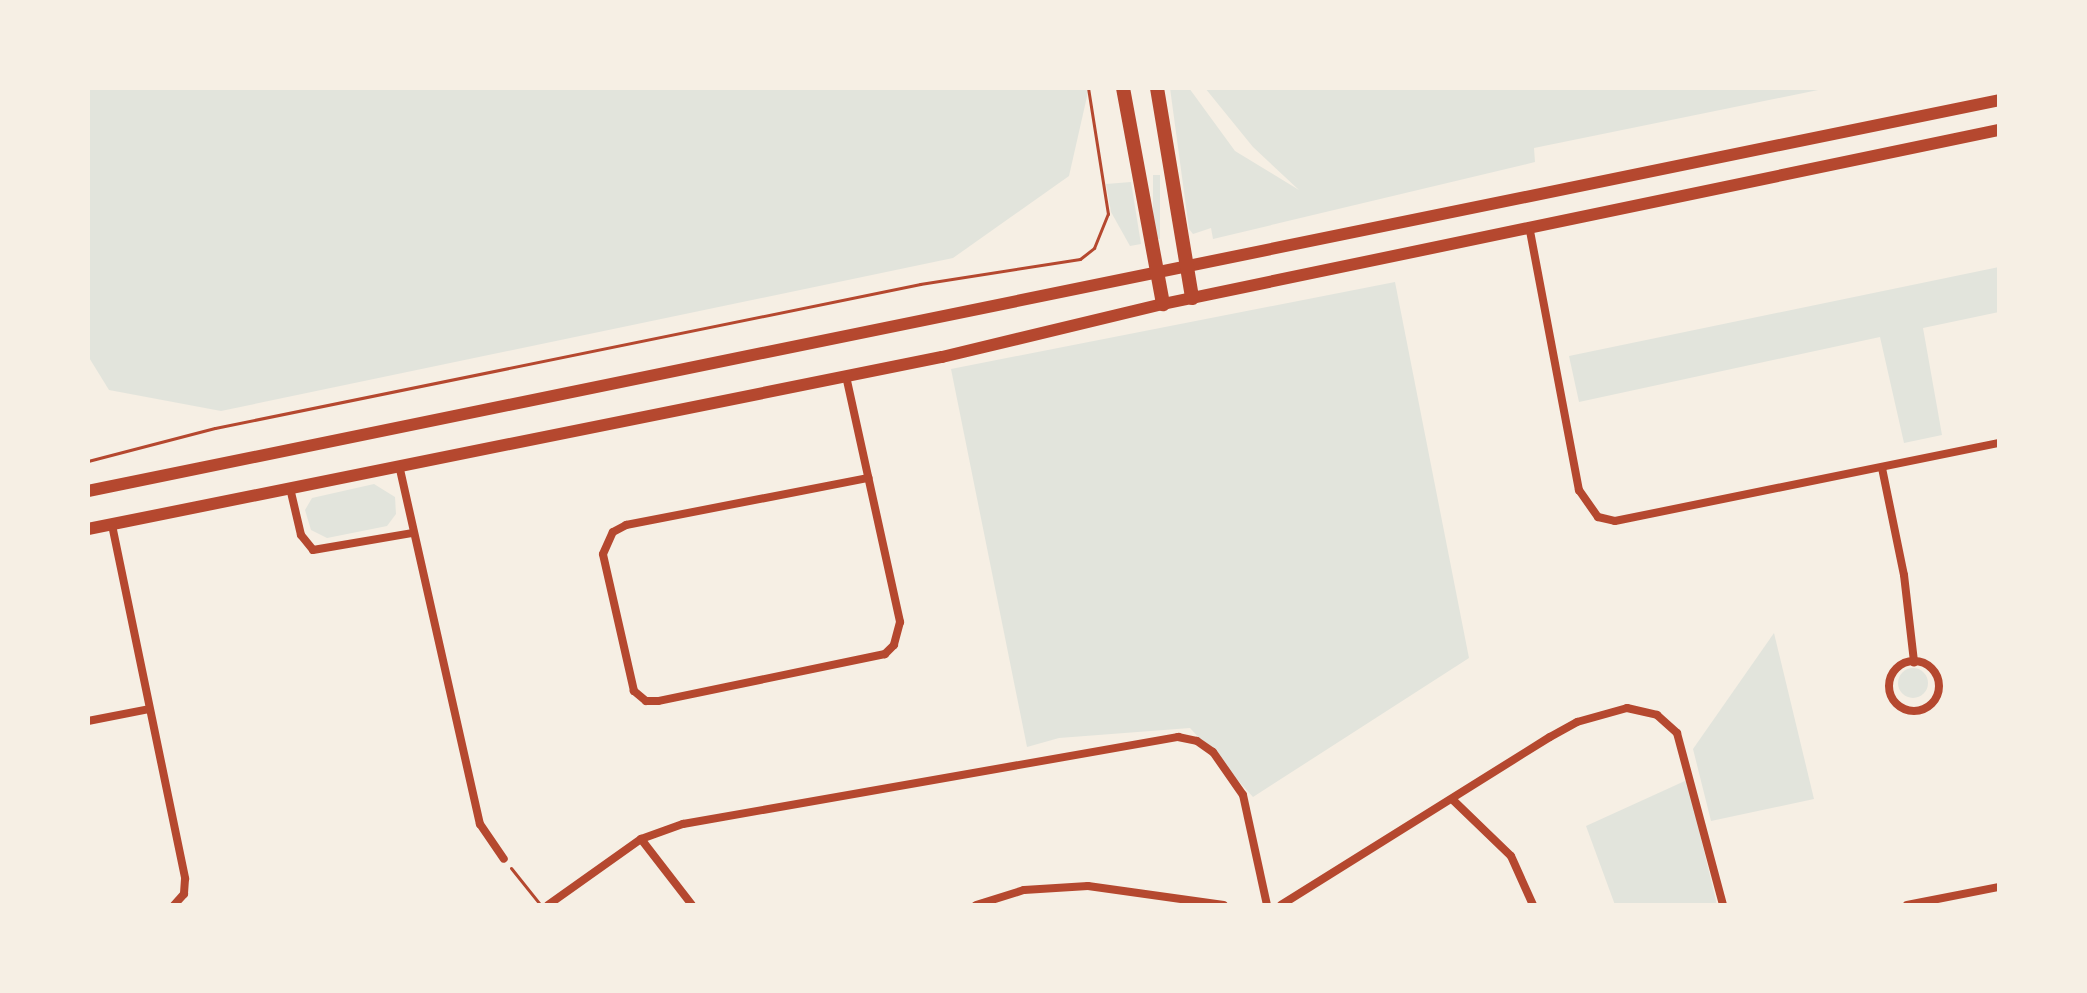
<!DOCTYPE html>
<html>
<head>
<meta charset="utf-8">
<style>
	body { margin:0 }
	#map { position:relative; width:2087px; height:993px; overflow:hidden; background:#f6efe4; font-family:Rubik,sans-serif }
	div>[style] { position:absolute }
	.green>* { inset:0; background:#e2e4dc; transform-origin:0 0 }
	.round { border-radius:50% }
	.path>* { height:3px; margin:-1.5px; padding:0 1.5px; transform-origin:1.5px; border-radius:1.5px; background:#b5482f }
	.minor>* { height:8px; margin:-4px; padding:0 4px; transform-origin:4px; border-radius:4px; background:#b5482f }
	.minor>.ring { margin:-4px; padding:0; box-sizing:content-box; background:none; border:8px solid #b5482f; border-radius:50% }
	.tertiary>* { height:12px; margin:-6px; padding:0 6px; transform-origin:6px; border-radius:6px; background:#b5482f }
	.secondary>* { height:14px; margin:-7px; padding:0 7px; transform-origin:7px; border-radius:7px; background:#b5482f }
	span { translate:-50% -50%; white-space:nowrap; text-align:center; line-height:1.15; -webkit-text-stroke:8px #f6efe4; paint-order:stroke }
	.frame { position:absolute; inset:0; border:90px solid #f6efe4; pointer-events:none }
</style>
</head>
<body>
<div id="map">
	<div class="green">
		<i style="clip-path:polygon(88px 88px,1087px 88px,1088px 92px,1069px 176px,953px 258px,221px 411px,109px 390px,88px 356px)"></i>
		<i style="clip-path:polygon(1170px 88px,1189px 88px,1235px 151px,1299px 190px,1253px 147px,1205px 88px,1828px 88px,1534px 148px,1535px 162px,1213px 239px,1211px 228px,1193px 234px,1189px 229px)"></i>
		<i style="left:1153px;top:175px;width:7px;height:64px"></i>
		<i style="clip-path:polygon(1131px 182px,1141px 244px,1130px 246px,1111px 212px,1106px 184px)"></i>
		<i style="clip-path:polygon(1999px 267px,1999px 312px,1923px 328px,1942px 435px,1904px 443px,1880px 337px,1579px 402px,1569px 356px)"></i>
		<i style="clip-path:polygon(1395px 282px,1469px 658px,1253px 797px,1190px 728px,1059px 738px,1027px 747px,951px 369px)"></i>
		<i style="clip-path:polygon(374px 484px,395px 497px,396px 514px,387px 526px,327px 538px,311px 530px,305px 510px,312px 498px)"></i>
		<i style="clip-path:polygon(1774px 633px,1814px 799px,1711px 821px,1693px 749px)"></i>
		<i class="round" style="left:1898px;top:668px;width:30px;height:30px"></i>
		<i style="clip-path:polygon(1687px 780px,1717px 905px,1615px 905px,1586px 826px)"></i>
	</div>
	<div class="path">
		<i style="left:88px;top:461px;width:131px;rotate:-14.6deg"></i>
		<i style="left:215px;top:428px;width:720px;rotate:-11.54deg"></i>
		<i style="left:920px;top:284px;width:162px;rotate:-8.9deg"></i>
		<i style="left:1080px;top:259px;width:18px;rotate:-38deg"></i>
		<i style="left:1094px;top:248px;width:37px;rotate:-68deg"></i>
		<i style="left:1108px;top:214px;width:128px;rotate:-99deg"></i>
		<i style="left:511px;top:868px;width:45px;rotate:51.3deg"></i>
	</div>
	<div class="minor">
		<i style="left:1530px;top:231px;width:264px;rotate:79.3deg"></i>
		<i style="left:1579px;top:490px;width:33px;rotate:55deg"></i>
		<i style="left:1598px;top:517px;width:17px;rotate:13deg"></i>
		<i style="left:1615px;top:521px;width:392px;rotate:-11.5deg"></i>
		<i style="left:846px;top:376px;width:252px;rotate:77.6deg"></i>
		<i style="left:900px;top:622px;width:24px;rotate:105deg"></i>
		<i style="left:894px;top:645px;width:13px;rotate:135deg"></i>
		<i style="left:885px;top:654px;width:232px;rotate:168.3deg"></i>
		<i style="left:658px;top:701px;width:12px;rotate:180deg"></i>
		<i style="left:646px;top:701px;width:16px;rotate:-140deg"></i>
		<i style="left:634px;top:691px;width:140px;rotate:-102.8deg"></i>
		<i style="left:603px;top:554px;width:24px;rotate:-66deg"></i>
		<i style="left:613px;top:532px;width:15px;rotate:-28deg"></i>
		<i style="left:626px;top:525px;width:247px;rotate:-11deg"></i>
		<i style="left:399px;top:465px;width:368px;rotate:77.3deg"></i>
		<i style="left:480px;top:824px;width:42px;rotate:55.6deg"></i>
		<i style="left:1882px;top:468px;width:109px;rotate:78.4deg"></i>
		<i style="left:1904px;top:575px;width:88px;rotate:83.4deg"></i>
		<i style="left:290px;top:488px;width:48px;rotate:76.8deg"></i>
		<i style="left:301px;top:535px;width:19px;rotate:51deg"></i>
		<i style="left:313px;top:550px;width:100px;rotate:-9.7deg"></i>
		<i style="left:112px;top:525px;width:361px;rotate:78.3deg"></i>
		<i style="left:185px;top:879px;width:15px;rotate:94deg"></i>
		<i style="left:184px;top:894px;width:15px;rotate:132deg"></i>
		<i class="ring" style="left:1889px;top:661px;width:42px;height:42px"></i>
		<i style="left:88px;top:721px;width:62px;rotate:-11.1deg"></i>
		<i style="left:1454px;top:801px;width:79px;rotate:44deg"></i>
		<i style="left:1511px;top:856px;width:54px;rotate:65.8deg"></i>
		<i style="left:641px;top:839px;width:83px;rotate:52.3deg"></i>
		<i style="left:548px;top:905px;width:114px;rotate:-35.4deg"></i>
		<i style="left:641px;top:839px;width:45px;rotate:-19.7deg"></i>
		<i style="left:683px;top:824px;width:503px;rotate:-9.97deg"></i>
		<i style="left:1178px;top:737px;width:19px;rotate:12deg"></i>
		<i style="left:1197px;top:741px;width:19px;rotate:35deg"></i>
		<i style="left:1213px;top:752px;width:52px;rotate:55.1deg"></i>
		<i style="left:1243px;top:795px;width:113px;rotate:77.7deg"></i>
		<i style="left:976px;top:905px;width:50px;rotate:-17.4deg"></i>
		<i style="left:1024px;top:890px;width:64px;rotate:-3.6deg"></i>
		<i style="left:1088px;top:886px;width:137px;rotate:8deg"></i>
		<i style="left:1281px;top:905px;width:317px;rotate:-32deg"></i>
		<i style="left:1550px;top:737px;width:31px;rotate:-29deg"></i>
		<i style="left:1577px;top:722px;width:52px;rotate:-15.6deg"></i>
		<i style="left:1627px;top:708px;width:31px;rotate:13deg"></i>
		<i style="left:1657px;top:715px;width:27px;rotate:42deg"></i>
		<i style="left:1677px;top:733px;width:178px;rotate:75deg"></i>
		<i style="left:1907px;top:905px;width:94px;rotate:-11.1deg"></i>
	</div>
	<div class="tertiary">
		<i style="left:88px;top:491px;width:1951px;rotate:-11.56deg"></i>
		<i style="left:88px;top:529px;width:871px;rotate:-11.39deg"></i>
		<i style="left:942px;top:357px;width:227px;rotate:-13.5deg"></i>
		<i style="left:1163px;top:304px;width:854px;rotate:-11.76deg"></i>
	</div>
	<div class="secondary">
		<i style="left:1123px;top:88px;width:220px;rotate:79.5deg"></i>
		<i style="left:1157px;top:88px;width:213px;rotate:80.5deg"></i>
	</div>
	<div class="frame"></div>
</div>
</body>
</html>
